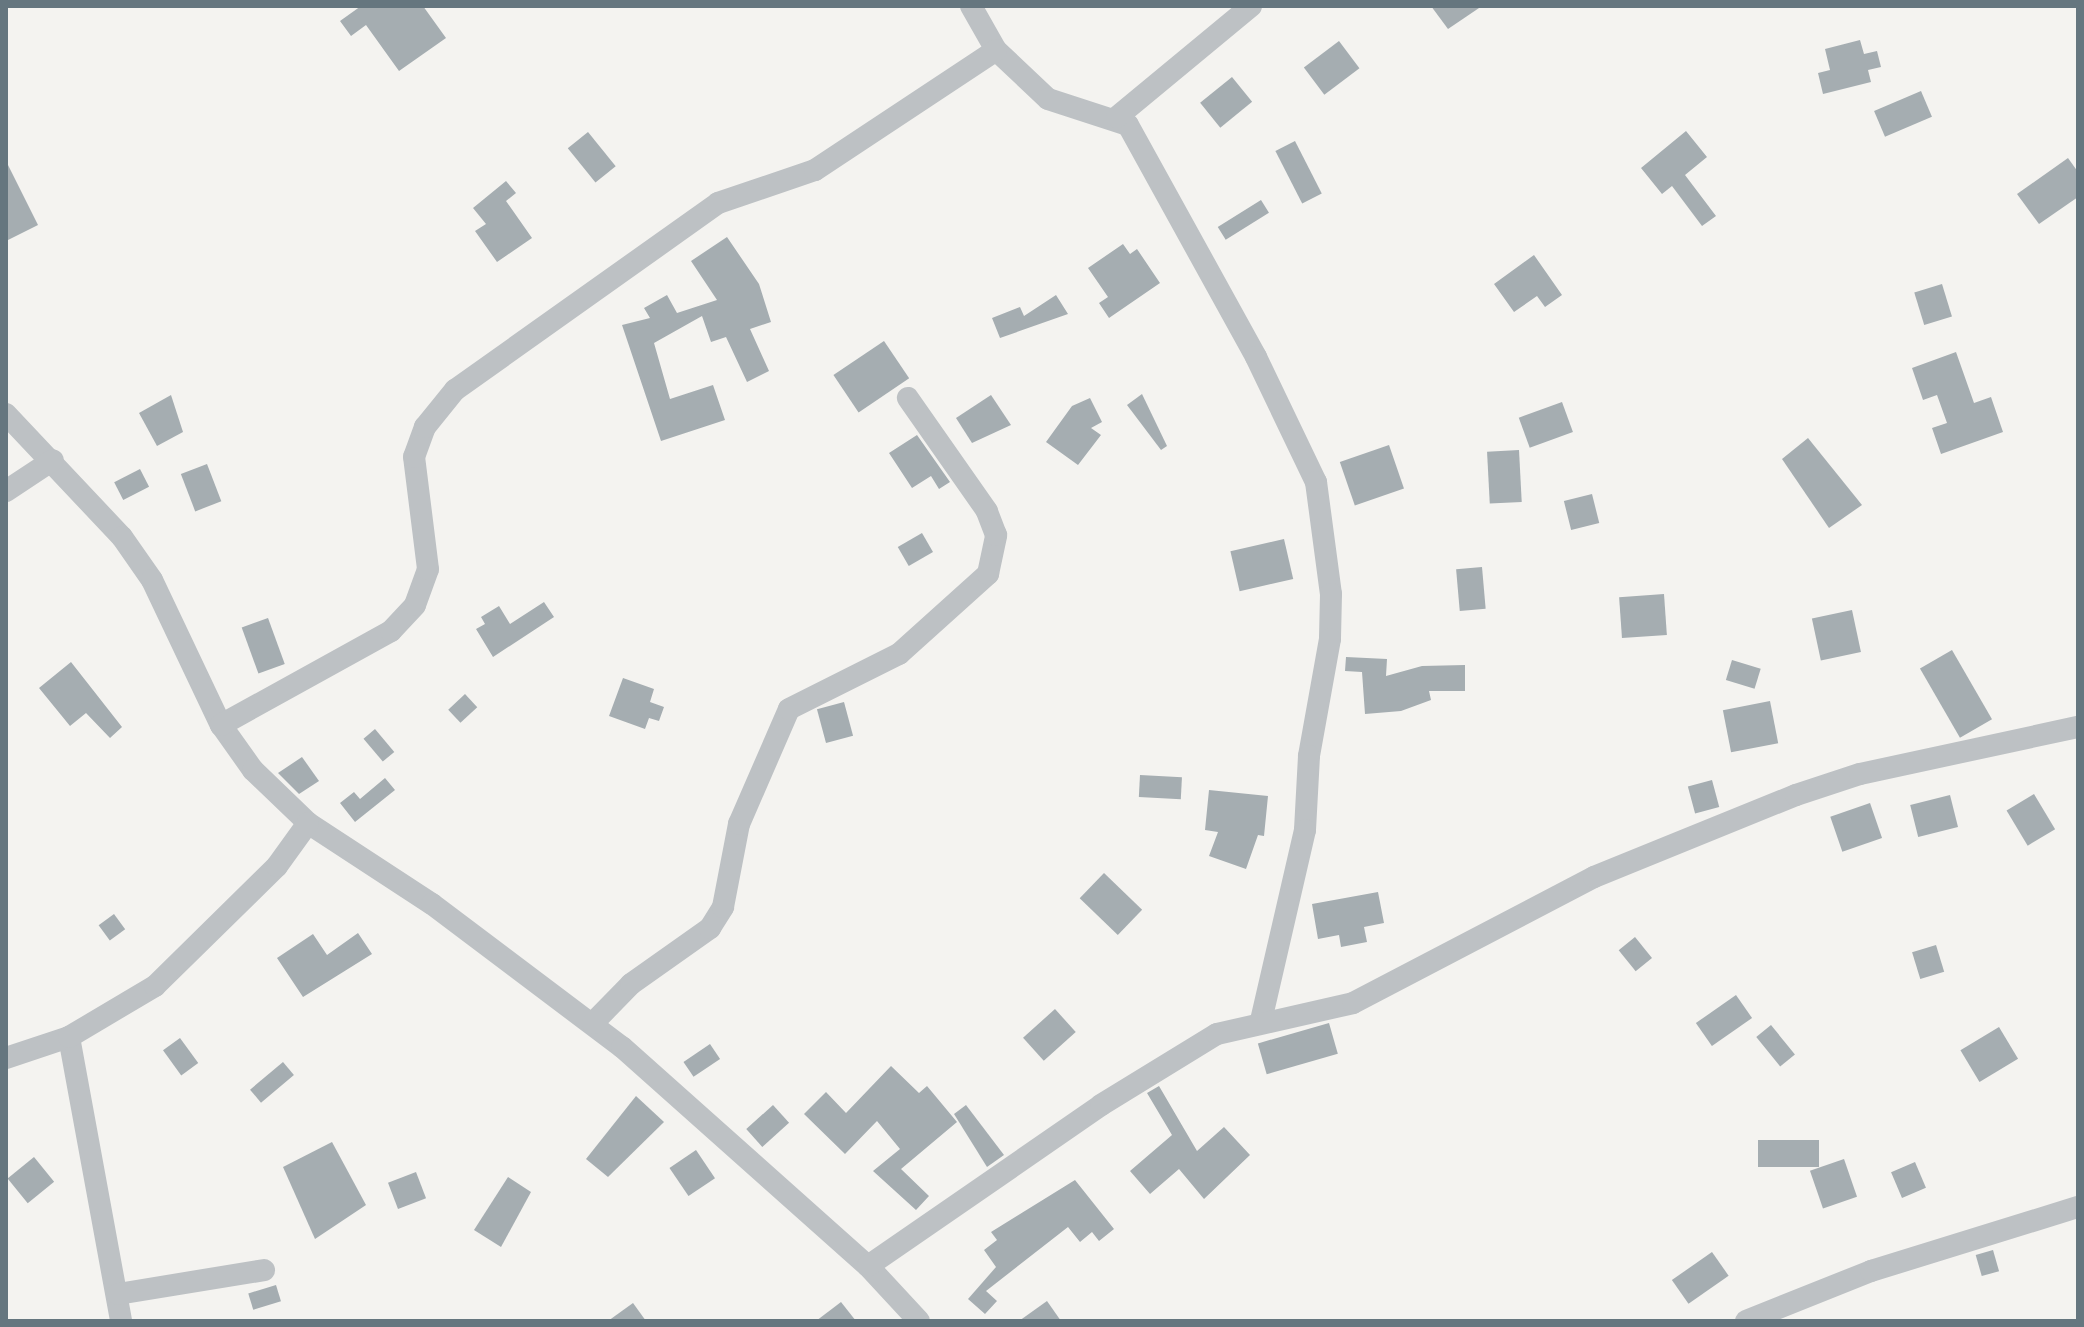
<!DOCTYPE html>
<html>
<head>
<meta charset="utf-8">
<style>
	body { margin:0 }
	#map { position:relative; width:2084px; height:1327px; overflow:hidden; background:#f4f3f0; font-family:"Work Sans",sans-serif }
	div>[style] { position:absolute }
	.building>* { inset:0; background:#a5adb1; transform-origin:0 0 }
	.street>* { height:22px; margin:-11px; padding:0 11px; transform-origin:11px; border-radius:11px; background:#bdc1c4 }
	span { translate:-50% -50%; white-space:nowrap; text-align:center; line-height:1.15; -webkit-text-stroke:8px #fff; paint-order:stroke }
	.frame { position:absolute; inset:0; border:8px solid #65767f; pointer-events:none }
</style>
</head>
<body>
<div id="map">
	<div class="building">
		<i style="clip-path:polygon(361px 6px,423px 6px,446px 38px,399px 71px,366px 25px,351px 36px,340px 21px)"></i>
		<i style="clip-path:polygon(1431px 6px,1482px 6px,1448px 29px)"></i>
		<i style="clip-path:polygon(1860px 40px,1864px 54px,1877px 51px,1881px 67px,1868px 70px,1871px 82px,1823px 94px,1818px 73px,1830px 70px,1825px 49px)"></i>
		<i style="left:1339px;top:41px;width:34px;height:44px;rotate:53deg"></i>
		<i style="left:1232px;top:77px;width:32px;height:41px;rotate:51deg"></i>
		<i style="left:1921px;top:91px;width:28px;height:51px;rotate:67deg"></i>
		<i style="clip-path:polygon(1686px 131px,1707px 157px,1685px 175px,1716px 216px,1702px 226px,1672px 186px,1662px 194px,1641px 168px)"></i>
		<i style="left:588px;top:132px;width:44px;height:26px;rotate:51deg"></i>
		<i style="left:1295px;top:141px;width:59px;height:22px;rotate:63deg"></i>
		<i style="clip-path:polygon(2068px 158px,2078px 172px,2078px 197px,2039px 224px,2017px 194px)"></i>
		<i style="clip-path:polygon(6px 161px,38px 225px,6px 241px)"></i>
		<i style="clip-path:polygon(506px 181px,516px 193px,506px 201px,532px 238px,497px 262px,475px 231px,486px 224px,473px 208px)"></i>
		<i style="left:1261px;top:200px;width:15px;height:51px;rotate:58deg"></i>
		<i style="clip-path:polygon(727px 237px,759px 284px,771px 322px,750px 329px,769px 371px,747px 382px,726px 337px,711px 342px,702px 316px,654px 343px,670px 399px,713px 385px,725px 420px,661px 441px,622px 325px,650px 318px,644px 308px,667px 295px,677px 313px,717px 300px,691px 261px)"></i>
		<i style="clip-path:polygon(1123px 244px,1130px 254px,1137px 249px,1160px 283px,1109px 318px,1099px 303px,1108px 297px,1088px 268px)"></i>
		<i style="clip-path:polygon(1534px 255px,1562px 295px,1545px 307px,1537px 296px,1514px 312px,1494px 284px)"></i>
		<i style="left:1942px;top:284px;width:34px;height:29px;rotate:73deg"></i>
		<i style="clip-path:polygon(1056px 295px,1068px 314px,1000px 338px,992px 318px,1020px 307px,1024px 316px)"></i>
		<i style="left:884px;top:341px;width:45px;height:61px;rotate:56deg"></i>
		<i style="clip-path:polygon(1956px 352px,1974px 403px,1991px 397px,2003px 432px,1941px 454px,1932px 428px,1947px 423px,1937px 395px,1923px 400px,1912px 368px)"></i>
		<i style="clip-path:polygon(1142px 394px,1167px 446px,1161px 450px,1127px 405px)"></i>
		<i style="clip-path:polygon(171px 395px,183px 432px,157px 446px,139px 413px)"></i>
		<i style="clip-path:polygon(991px 395px,1011px 425px,972px 443px,956px 418px)"></i>
		<i style="clip-path:polygon(1090px 398px,1102px 422px,1091px 428px,1101px 435px,1078px 465px,1046px 442px,1072px 406px)"></i>
		<i style="left:1562px;top:402px;width:32px;height:46px;rotate:70deg"></i>
		<i style="clip-path:polygon(917px 435px,950px 482px,939px 489px,931px 476px,912px 488px,889px 453px)"></i>
		<i style="clip-path:polygon(1808px 438px,1862px 505px,1829px 528px,1782px 459px)"></i>
		<i style="left:1389px;top:445px;width:46px;height:52px;rotate:71deg"></i>
		<i style="left:1519px;top:450px;width:52px;height:32px;rotate:87deg"></i>
		<i style="left:207px;top:464px;width:40px;height:28px;rotate:69deg"></i>
		<i style="left:140px;top:469px;width:20px;height:29px;rotate:63deg"></i>
		<i style="left:1592px;top:494px;width:30px;height:29px;rotate:76deg"></i>
		<i style="left:922px;top:533px;width:22px;height:28px;rotate:60deg"></i>
		<i style="left:1284px;top:539px;width:41px;height:55px;rotate:77deg"></i>
		<i style="left:1482px;top:567px;width:42px;height:26px;rotate:85deg"></i>
		<i style="left:1664px;top:594px;width:41px;height:45px;rotate:86deg"></i>
		<i style="clip-path:polygon(544px 602px,554px 617px,493px 657px,476px 629px,485px 624px,481px 617px,499px 606px,510px 624px)"></i>
		<i style="left:1852px;top:610px;width:43px;height:41px;rotate:78deg"></i>
		<i style="left:268px;top:618px;width:49px;height:28px;rotate:70deg"></i>
		<i style="left:1952px;top:650px;width:80px;height:37px;rotate:60deg"></i>
		<i style="clip-path:polygon(1346px 657px,1387px 659px,1386px 676px,1422px 666px,1465px 665px,1465px 691px,1429px 691px,1431px 700px,1401px 711px,1365px 714px,1362px 672px,1345px 671px)"></i>
		<i style="left:1732px;top:660px;width:30px;height:21px;rotate:17deg"></i>
		<i style="clip-path:polygon(71px 662px,122px 727px,110px 738px,86px 713px,70px 726px,39px 688px)"></i>
		<i style="clip-path:polygon(623px 678px,654px 689px,650px 702px,664px 707px,659px 721px,649px 718px,645px 729px,609px 716px)"></i>
		<i style="left:465px;top:694px;width:18px;height:23px;rotate:47deg"></i>
		<i style="left:1770px;top:701px;width:43px;height:48px;rotate:79deg"></i>
		<i style="left:844px;top:702px;width:35px;height:28px;rotate:75deg"></i>
		<i style="left:375px;top:729px;width:30px;height:15px;rotate:50deg"></i>
		<i style="clip-path:polygon(302px 757px,319px 781px,299px 794px,278px 773px)"></i>
		<i style="left:1140px;top:775px;width:42px;height:22px;rotate:3deg"></i>
		<i style="clip-path:polygon(385px 778px,395px 790px,355px 822px,340px 803px,354px 792px,360px 799px)"></i>
		<i style="left:1712px;top:780px;width:28px;height:25px;rotate:75deg"></i>
		<i style="clip-path:polygon(1209px 790px,1268px 796px,1264px 836px,1258px 835px,1246px 869px,1209px 856px,1218px 832px,1205px 830px)"></i>
		<i style="left:2034px;top:794px;width:41px;height:32px;rotate:59deg"></i>
		<i style="left:1950px;top:795px;width:33px;height:41px;rotate:76deg"></i>
		<i style="left:1870px;top:803px;width:37px;height:42px;rotate:71deg"></i>
		<i style="left:1104px;top:873px;width:53px;height:35px;rotate:44deg"></i>
		<i style="clip-path:polygon(1378px 892px,1384px 923px,1364px 927px,1367px 942px,1341px 947px,1339px 935px,1318px 939px,1312px 904px)"></i>
		<i style="left:114px;top:914px;width:19px;height:19px;rotate:54deg"></i>
		<i style="clip-path:polygon(358px 933px,372px 954px,303px 997px,277px 958px,313px 934px,327px 955px)"></i>
		<i style="left:1635px;top:937px;width:27px;height:21px;rotate:51deg"></i>
		<i style="left:1936px;top:945px;width:28px;height:25px;rotate:73deg"></i>
		<i style="left:1736px;top:995px;width:28px;height:49px;rotate:55deg"></i>
		<i style="left:1055px;top:1009px;width:31px;height:43px;rotate:48deg"></i>
		<i style="left:1329px;top:1023px;width:32px;height:74px;rotate:74deg"></i>
		<i style="left:1771px;top:1025px;width:38px;height:19px;rotate:51deg"></i>
		<i style="left:1999px;top:1027px;width:37px;height:45px;rotate:59deg"></i>
		<i style="left:180px;top:1038px;width:31px;height:21px;rotate:54deg"></i>
		<i style="left:710px;top:1044px;width:18px;height:32px;rotate:56deg"></i>
		<i style="left:283px;top:1062px;width:17px;height:43px;rotate:50deg"></i>
		<i style="clip-path:polygon(891px 1066px,919px 1093px,927px 1086px,957px 1122px,901px 1169px,929px 1196px,916px 1210px,873px 1171px,900px 1149px,877px 1121px,845px 1154px,804px 1114px,826px 1092px,846px 1113px)"></i>
		<i style="clip-path:polygon(1159px 1086px,1197px 1151px,1224px 1127px,1250px 1155px,1204px 1199px,1179px 1169px,1150px 1194px,1130px 1171px,1172px 1135px,1147px 1093px)"></i>
		<i style="clip-path:polygon(636px 1096px,664px 1122px,608px 1177px,586px 1159px)"></i>
		<i style="left:773px;top:1105px;width:24px;height:36px;rotate:48deg"></i>
		<i style="clip-path:polygon(966px 1105px,1004px 1155px,987px 1167px,954px 1114px)"></i>
		<i style="left:1819px;top:1140px;width:27px;height:61px;rotate:90deg"></i>
		<i style="clip-path:polygon(332px 1142px,366px 1205px,315px 1239px,283px 1167px)"></i>
		<i style="left:696px;top:1150px;width:34px;height:32px;rotate:56deg"></i>
		<i style="left:34px;top:1157px;width:32px;height:34px;rotate:51deg"></i>
		<i style="left:1844px;top:1159px;width:40px;height:36px;rotate:71deg"></i>
		<i style="left:1915px;top:1162px;width:28px;height:26px;rotate:67deg"></i>
		<i style="left:416px;top:1172px;width:28px;height:30px;rotate:69deg"></i>
		<i style="clip-path:polygon(508px 1177px,531px 1192px,501px 1247px,474px 1230px)"></i>
		<i style="clip-path:polygon(1075px 1180px,1114px 1229px,1099px 1241px,1092px 1232px,1080px 1242px,1068px 1227px,986px 1291px,997px 1301px,985px 1314px,968px 1299px,996px 1267px,984px 1250px,997px 1240px,991px 1232px)"></i>
		<i style="left:1993px;top:1250px;width:22px;height:18px;rotate:74deg"></i>
		<i style="left:1712px;top:1252px;width:29px;height:49px;rotate:55deg"></i>
		<i style="left:276px;top:1285px;width:17px;height:29px;rotate:73deg"></i>
		<i style="clip-path:polygon(1047px 1301px,1061px 1321px,1019px 1321px)"></i>
		<i style="clip-path:polygon(841px 1302px,856px 1321px,816px 1321px)"></i>
		<i style="clip-path:polygon(633px 1303px,646px 1321px,608px 1321px)"></i>
	</div>
	<div class="street">
		<i style="left:971px;top:6px;width:51px;rotate:60.4deg"></i>
		<i style="left:996px;top:50px;width:71px;rotate:43.3deg"></i>
		<i style="left:1048px;top:99px;width:84px;rotate:18deg"></i>
		<i style="left:1128px;top:125px;width:265px;rotate:61.1deg"></i>
		<i style="left:1256px;top:357px;width:139px;rotate:64.4deg"></i>
		<i style="left:1316px;top:482px;width:113px;rotate:82.4deg"></i>
		<i style="left:1331px;top:594px;width:45px;rotate:91.3deg"></i>
		<i style="left:1330px;top:639px;width:119px;rotate:100.2deg"></i>
		<i style="left:1309px;top:756px;width:74px;rotate:93.1deg"></i>
		<i style="left:1305px;top:830px;width:196px;rotate:103deg"></i>
		<i style="left:1117px;top:117px;width:174px;rotate:-39.6deg"></i>
		<i style="left:6px;top:414px;width:169px;rotate:46.7deg"></i>
		<i style="left:122px;top:537px;width:52px;rotate:55.1deg"></i>
		<i style="left:152px;top:580px;width:161px;rotate:64.6deg"></i>
		<i style="left:221px;top:725px;width:55px;rotate:54.6deg"></i>
		<i style="left:253px;top:770px;width:76px;rotate:43.9deg"></i>
		<i style="left:308px;top:823px;width:148px;rotate:33.2deg"></i>
		<i style="left:432px;top:904px;width:238px;rotate:37deg"></i>
		<i style="left:622px;top:1047px;width:329px;rotate:41.7deg"></i>
		<i style="left:868px;top:1266px;width:75px;rotate:47.2deg"></i>
		<i style="left:6px;top:491px;width:56px;rotate:-33.4deg"></i>
		<i style="left:221px;top:725px;width:194px;rotate:-28.9deg"></i>
		<i style="left:391px;top:631px;width:35px;rotate:-47deg"></i>
		<i style="left:415px;top:605px;width:38px;rotate:-70deg"></i>
		<i style="left:428px;top:569px;width:113px;rotate:-97.1deg"></i>
		<i style="left:414px;top:457px;width:32px;rotate:-70deg"></i>
		<i style="left:425px;top:427px;width:48px;rotate:-51deg"></i>
		<i style="left:455px;top:390px;width:323px;rotate:-35.4deg"></i>
		<i style="left:718px;top:203px;width:102px;rotate:-18.8deg"></i>
		<i style="left:815px;top:170px;width:217px;rotate:-33.5deg"></i>
		<i style="left:593px;top:1023px;width:54px;rotate:-45.7deg"></i>
		<i style="left:631px;top:984px;width:97px;rotate:-35.3deg"></i>
		<i style="left:710px;top:928px;width:25px;rotate:-58deg"></i>
		<i style="left:723px;top:907px;width:85px;rotate:-79.1deg"></i>
		<i style="left:739px;top:824px;width:125px;rotate:-66.5deg"></i>
		<i style="left:789px;top:709px;width:123px;rotate:-26.6deg"></i>
		<i style="left:899px;top:654px;width:120px;rotate:-42deg"></i>
		<i style="left:988px;top:574px;width:40px;rotate:-78deg"></i>
		<i style="left:996px;top:535px;width:26px;rotate:-111deg"></i>
		<i style="left:987px;top:511px;width:138px;rotate:-125deg"></i>
		<i style="left:69px;top:1037px;width:289px;rotate:79.6deg"></i>
		<i style="left:6px;top:1058px;width:66px;rotate:-18.4deg"></i>
		<i style="left:69px;top:1037px;width:100px;rotate:-30.7deg"></i>
		<i style="left:155px;top:986px;width:171px;rotate:-44.5deg"></i>
		<i style="left:277px;top:866px;width:53px;rotate:-54.2deg"></i>
		<i style="left:868px;top:1266px;width:283px;rotate:-34.6deg"></i>
		<i style="left:1101px;top:1105px;width:136px;rotate:-31.5deg"></i>
		<i style="left:1217px;top:1034px;width:139px;rotate:-12.8deg"></i>
		<i style="left:1353px;top:1003px;width:272px;rotate:-27.6deg"></i>
		<i style="left:1594px;top:877px;width:218px;rotate:-22.1deg"></i>
		<i style="left:1796px;top:795px;width:67px;rotate:-18.2deg"></i>
		<i style="left:1860px;top:774px;width:223px;rotate:-12.2deg"></i>
		<i style="left:118px;top:1294px;width:148px;rotate:-9.3deg"></i>
		<i style="left:1746px;top:1321px;width:135px;rotate:-21.8deg"></i>
		<i style="left:1871px;top:1271px;width:217px;rotate:-17.2deg"></i>
	</div>
	<div class="frame"></div>
</div>
</body>
</html>
